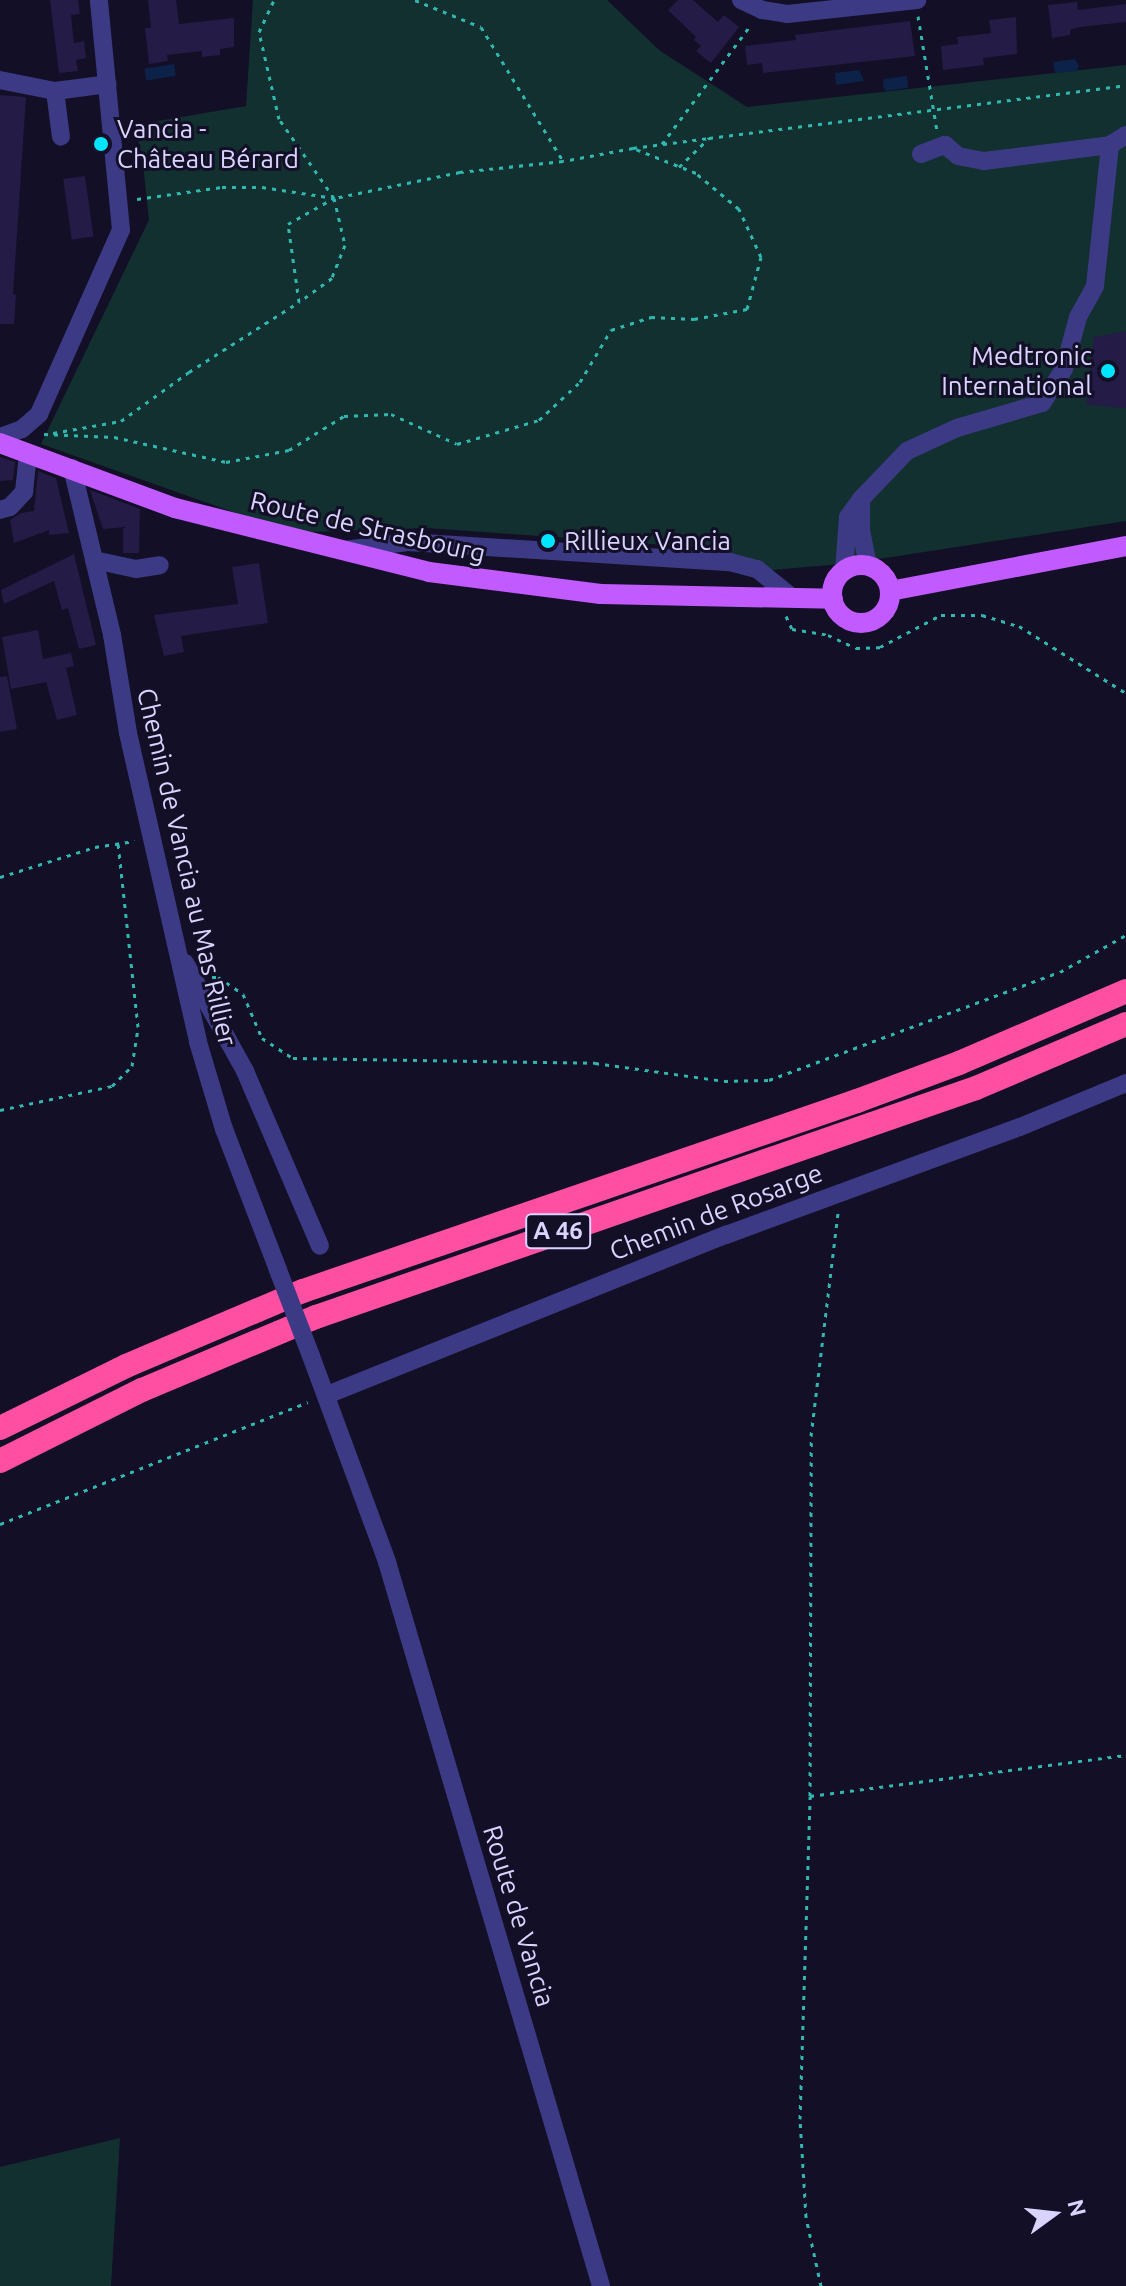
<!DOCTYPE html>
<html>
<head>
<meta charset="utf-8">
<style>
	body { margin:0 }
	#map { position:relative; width:1126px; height:2286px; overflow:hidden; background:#130f26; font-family:Ubuntu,sans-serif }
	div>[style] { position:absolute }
	.green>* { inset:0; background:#12302f }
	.water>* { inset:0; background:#0c2248; transform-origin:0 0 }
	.building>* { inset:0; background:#241b47; transform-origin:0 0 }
	.path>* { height:3px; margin-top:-1.5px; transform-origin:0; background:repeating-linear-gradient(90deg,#2fb8b0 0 4px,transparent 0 10px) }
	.minor>* { height:18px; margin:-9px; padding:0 9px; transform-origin:9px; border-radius:9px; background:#3d3a85 }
	.major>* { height:20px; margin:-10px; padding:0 10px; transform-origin:10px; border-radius:10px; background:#c25bff }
	.major>.ring { margin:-10px; padding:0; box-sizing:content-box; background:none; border:20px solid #c25bff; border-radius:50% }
	.highway>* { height:24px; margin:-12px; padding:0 12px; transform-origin:12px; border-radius:12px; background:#ff4fa3 }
	.minor-bridge>* { height:18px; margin:-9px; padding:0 9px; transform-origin:9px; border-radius:9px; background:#3d3a85 }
	.dots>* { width:22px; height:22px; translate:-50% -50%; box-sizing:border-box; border:4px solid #130f26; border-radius:50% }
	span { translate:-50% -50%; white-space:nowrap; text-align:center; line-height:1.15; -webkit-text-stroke:6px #130f26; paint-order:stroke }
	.shield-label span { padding:2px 6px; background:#130f26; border:2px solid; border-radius:6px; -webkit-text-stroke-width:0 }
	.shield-label { font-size:24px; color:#d9d4ff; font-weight:700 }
	.poi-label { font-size:26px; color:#d9d4ff }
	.left { translate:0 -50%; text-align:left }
	.right { translate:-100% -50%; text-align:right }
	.street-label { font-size:26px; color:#d9d4ff }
	.north { position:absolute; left:1014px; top:2174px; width:80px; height:80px; -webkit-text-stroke:6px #130f26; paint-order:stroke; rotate:75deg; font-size:22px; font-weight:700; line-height:32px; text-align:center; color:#d9d4ff }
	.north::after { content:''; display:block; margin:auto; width:28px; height:36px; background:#d9d4ff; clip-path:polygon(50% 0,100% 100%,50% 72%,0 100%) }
</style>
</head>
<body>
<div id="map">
	<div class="green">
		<i style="clip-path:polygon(253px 0,607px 0,659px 50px,747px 107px,1126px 65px,1126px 521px,853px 563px,772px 570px,720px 549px,427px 528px,311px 532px,267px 524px,41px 444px,149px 220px,142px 155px,134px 125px,246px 106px)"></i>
		<i style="clip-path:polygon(120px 2138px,111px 2286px,0 2286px,0 2167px)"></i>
	</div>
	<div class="water">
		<i style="clip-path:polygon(1075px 59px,1079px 66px,1077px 71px,1055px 73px,1053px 62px)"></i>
		<i style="left:174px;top:64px;width:12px;height:30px;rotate:81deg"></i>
		<i style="clip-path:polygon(859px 70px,864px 81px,836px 85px,835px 73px)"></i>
		<i style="clip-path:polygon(907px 76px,908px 88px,886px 91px,883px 87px,884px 79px)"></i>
	</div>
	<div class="building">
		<i style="clip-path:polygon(50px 0,78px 0,80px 14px,71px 15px,74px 43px,84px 41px,86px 58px,76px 60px,78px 71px,59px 73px)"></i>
		<i style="clip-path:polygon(148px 0,176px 0,179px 24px,234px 18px,234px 47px,220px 49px,220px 55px,202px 57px,202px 51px,167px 55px,168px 61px,149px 64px,145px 28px,151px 28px)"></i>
		<i style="clip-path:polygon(678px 0,693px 0,718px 22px,724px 15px,739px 27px,711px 63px,696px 51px,701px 46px,694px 40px,696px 37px,668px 10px)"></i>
		<i style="clip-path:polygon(1077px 2px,1078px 10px,1126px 4px,1126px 22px,1080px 27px,1070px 30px,1070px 35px,1052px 38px,1048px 5px)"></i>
		<i style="clip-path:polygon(1016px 17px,1017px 54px,983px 58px,984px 65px,943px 70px,941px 46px,958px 44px,957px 37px,991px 33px,989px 20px)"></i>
		<i style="clip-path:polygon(910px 21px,915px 56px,763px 73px,762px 63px,747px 65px,745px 46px,796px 40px,795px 35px)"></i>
		<i style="clip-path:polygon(0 95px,26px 97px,13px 294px,16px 295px,14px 324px,0 324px)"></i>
		<i style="left:85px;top:176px;width:61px;height:22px;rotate:82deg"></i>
		<i style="clip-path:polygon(1126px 331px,1126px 408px,1086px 405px,1094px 337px)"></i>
		<i style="clip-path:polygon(0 457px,15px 462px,13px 480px,0 481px)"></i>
		<i style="clip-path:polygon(38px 471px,56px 478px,69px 533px,49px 535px,49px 530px,14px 543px,10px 520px,21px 513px,34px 511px)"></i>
		<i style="clip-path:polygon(90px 490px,140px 509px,139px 553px,123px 553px,123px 529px,126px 527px,103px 529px)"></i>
		<i style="clip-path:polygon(74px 554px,96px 645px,79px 649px,68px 608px,62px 610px,54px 581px,4px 604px,1px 590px)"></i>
		<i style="clip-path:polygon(259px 563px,268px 623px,181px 636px,184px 652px,164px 656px,154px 615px,238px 604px,232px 567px)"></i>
		<i style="clip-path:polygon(38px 630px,43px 659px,71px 653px,74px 666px,66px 668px,77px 715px,57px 720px,46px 682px,11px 689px,2px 637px)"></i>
		<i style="clip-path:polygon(7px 676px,17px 729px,0 732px,0 677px)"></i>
	</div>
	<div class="path">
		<i style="left:415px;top:0;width:71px;rotate:22.2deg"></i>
		<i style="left:481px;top:27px;width:157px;rotate:58.5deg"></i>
		<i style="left:918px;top:16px;width:117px;rotate:80.6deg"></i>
		<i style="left:662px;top:144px;width:147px;rotate:-53.3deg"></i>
		<i style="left:633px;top:148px;width:77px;rotate:-7.5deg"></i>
		<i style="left:679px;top:167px;width:42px;rotate:-44deg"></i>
		<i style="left:709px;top:138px;width:420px;rotate:-7.2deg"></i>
		<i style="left:137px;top:199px;width:86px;rotate:-8deg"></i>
		<i style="left:222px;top:187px;width:40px"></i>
		<i style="left:262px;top:187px;width:73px;rotate:8.7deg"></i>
		<i style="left:334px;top:198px;width:48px;rotate:76.8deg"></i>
		<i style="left:345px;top:245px;width:35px;rotate:112deg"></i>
		<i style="left:332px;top:278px;width:41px;rotate:144deg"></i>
		<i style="left:53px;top:433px;width:69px;rotate:-10deg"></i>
		<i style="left:121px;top:421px;width:84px;rotate:-35.8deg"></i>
		<i style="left:189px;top:372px;width:130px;rotate:-32.5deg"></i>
		<i style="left:299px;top:302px;width:79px;rotate:-98deg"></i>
		<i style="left:288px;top:224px;width:53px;rotate:-29.5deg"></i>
		<i style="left:334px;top:198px;width:96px;rotate:-124.8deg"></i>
		<i style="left:279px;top:119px;width:89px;rotate:-102.9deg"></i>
		<i style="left:259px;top:32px;width:35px;rotate:-65deg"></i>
		<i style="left:44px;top:434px;width:70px;rotate:2.5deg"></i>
		<i style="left:114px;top:437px;width:115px;rotate:12.6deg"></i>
		<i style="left:226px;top:462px;width:64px;rotate:-10.8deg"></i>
		<i style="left:289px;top:450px;width:65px;rotate:-31.7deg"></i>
		<i style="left:344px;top:416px;width:47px;rotate:-2.4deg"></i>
		<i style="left:391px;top:414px;width:72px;rotate:24.4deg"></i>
		<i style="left:457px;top:444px;width:85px;rotate:-16.3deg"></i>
		<i style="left:539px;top:420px;width:56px;rotate:-42.8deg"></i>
		<i style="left:580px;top:382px;width:61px;rotate:-59.2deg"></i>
		<i style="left:611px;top:330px;width:42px;rotate:-18deg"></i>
		<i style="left:651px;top:317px;width:43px;rotate:2.7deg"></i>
		<i style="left:694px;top:319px;width:54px;rotate:-10.7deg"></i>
		<i style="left:747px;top:309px;width:54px;rotate:-74.9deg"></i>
		<i style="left:761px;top:257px;width:53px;rotate:-114.6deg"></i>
		<i style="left:739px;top:209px;width:56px;rotate:-140.1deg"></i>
		<i style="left:696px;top:173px;width:68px;rotate:-158.4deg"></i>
		<i style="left:633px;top:148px;width:71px;rotate:169.5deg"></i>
		<i style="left:563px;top:161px;width:104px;rotate:173.9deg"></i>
		<i style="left:460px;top:172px;width:129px;rotate:168.3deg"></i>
		<i style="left:786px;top:616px;width:14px;rotate:65deg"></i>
		<i style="left:792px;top:629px;width:36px;rotate:9deg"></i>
		<i style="left:828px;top:635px;width:31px;rotate:25deg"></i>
		<i style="left:856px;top:648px;width:24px;rotate:-2deg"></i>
		<i style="left:880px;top:647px;width:69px;rotate:-27.7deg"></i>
		<i style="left:941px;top:615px;width:41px"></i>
		<i style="left:982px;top:615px;width:39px;rotate:17deg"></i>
		<i style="left:1019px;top:626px;width:126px;rotate:32.1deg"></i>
		<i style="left:0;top:877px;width:100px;rotate:-17.5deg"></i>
		<i style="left:95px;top:847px;width:40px;rotate:-8.5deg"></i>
		<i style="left:212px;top:977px;width:6px"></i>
		<i style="left:218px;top:977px;width:30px;rotate:34deg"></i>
		<i style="left:243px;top:994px;width:48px;rotate:66.6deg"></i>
		<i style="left:262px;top:1038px;width:37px;rotate:33deg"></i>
		<i style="left:293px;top:1058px;width:302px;rotate:0.9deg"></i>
		<i style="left:595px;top:1063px;width:130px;rotate:7.9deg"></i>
		<i style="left:724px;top:1081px;width:45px;rotate:-1.3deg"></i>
		<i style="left:769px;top:1080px;width:310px;rotate:-20.4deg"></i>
		<i style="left:1060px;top:972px;width:76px;rotate:-29.3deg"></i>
		<i style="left:0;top:1110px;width:115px;rotate:-12.1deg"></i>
		<i style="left:112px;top:1086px;width:28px;rotate:-45deg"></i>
		<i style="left:132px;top:1066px;width:39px;rotate:-81deg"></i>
		<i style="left:138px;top:1027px;width:184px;rotate:-96.2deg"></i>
		<i style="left:0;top:1524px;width:331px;rotate:-21.6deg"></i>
		<i style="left:810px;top:1796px;width:319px;rotate:-7.4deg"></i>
		<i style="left:821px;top:2286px;width:71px;rotate:-102.3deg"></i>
		<i style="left:806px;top:2217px;width:98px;rotate:-93.5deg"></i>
		<i style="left:800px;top:2119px;width:323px;rotate:-88.2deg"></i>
		<i style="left:810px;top:1796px;width:360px;rotate:-89.8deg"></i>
		<i style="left:811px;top:1436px;width:225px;rotate:-83.1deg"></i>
	</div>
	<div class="minor">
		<i style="left:741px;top:0;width:23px;rotate:25deg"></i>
		<i style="left:762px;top:10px;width:25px;rotate:9deg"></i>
		<i style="left:787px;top:14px;width:131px;rotate:-6.1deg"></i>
		<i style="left:0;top:80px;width:56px;rotate:11.3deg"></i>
		<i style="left:55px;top:91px;width:53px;rotate:-7.5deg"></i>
		<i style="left:55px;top:91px;width:46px;rotate:82.6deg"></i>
		<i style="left:921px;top:154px;width:26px;rotate:-21deg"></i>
		<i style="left:945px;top:145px;width:17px;rotate:40deg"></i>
		<i style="left:958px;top:156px;width:26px;rotate:11deg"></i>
		<i style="left:984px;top:161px;width:127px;rotate:-7.2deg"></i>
		<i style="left:0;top:437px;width:23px;rotate:-20deg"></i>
		<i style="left:22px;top:429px;width:23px;rotate:-41deg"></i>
		<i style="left:39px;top:414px;width:201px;rotate:-66deg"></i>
		<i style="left:121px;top:230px;width:231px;rotate:-95.5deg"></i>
		<i style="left:72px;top:468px;width:172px;rotate:76.5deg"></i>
		<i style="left:112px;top:635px;width:99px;rotate:80.7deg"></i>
		<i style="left:128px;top:733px;width:317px;rotate:77.2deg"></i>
		<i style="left:198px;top:1042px;width:91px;rotate:73.4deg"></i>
		<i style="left:224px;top:1129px;width:151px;rotate:69deg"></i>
		<i style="left:861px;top:499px;width:31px;rotate:90deg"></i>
		<i style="left:861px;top:530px;width:37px;rotate:79deg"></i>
		<i style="left:0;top:510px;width:10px;rotate:-17deg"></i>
		<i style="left:10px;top:507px;width:21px;rotate:-47deg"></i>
		<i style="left:24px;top:492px;width:39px;rotate:-84deg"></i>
		<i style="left:344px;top:550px;width:64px;rotate:-7.1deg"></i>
		<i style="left:408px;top:542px;width:323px;rotate:3.6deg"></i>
		<i style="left:730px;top:562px;width:28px;rotate:15deg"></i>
		<i style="left:757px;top:569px;width:46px;rotate:38.9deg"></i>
		<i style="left:94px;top:560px;width:43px;rotate:12.1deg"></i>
		<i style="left:136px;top:569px;width:24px;rotate:-9deg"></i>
		<i style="left:844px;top:571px;width:54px;rotate:-85.8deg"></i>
		<i style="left:848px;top:517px;width:22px;rotate:-54deg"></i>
		<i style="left:861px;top:499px;width:66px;rotate:-46.2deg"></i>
		<i style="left:907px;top:451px;width:55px;rotate:-24.7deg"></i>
		<i style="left:957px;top:428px;width:89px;rotate:-16.4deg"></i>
		<i style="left:1042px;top:403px;width:40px;rotate:-57.1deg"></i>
		<i style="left:1064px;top:369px;width:54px;rotate:-74.9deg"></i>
		<i style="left:1078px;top:317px;width:35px;rotate:-61deg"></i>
		<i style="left:1095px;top:286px;width:142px;rotate:-83.9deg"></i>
		<i style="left:1110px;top:145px;width:19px;rotate:-32deg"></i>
		<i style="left:185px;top:963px;width:124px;rotate:60.9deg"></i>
		<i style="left:245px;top:1071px;width:190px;rotate:66.8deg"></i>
		<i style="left:311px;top:1356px;width:220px;rotate:69.7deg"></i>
		<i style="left:387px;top:1562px;width:755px;rotate:73.53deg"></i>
		<i style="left:327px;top:1395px;width:430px;rotate:-21.9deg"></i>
		<i style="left:726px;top:1235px;width:313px;rotate:-20.2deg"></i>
		<i style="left:1020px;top:1127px;width:115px;rotate:-22.5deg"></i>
	</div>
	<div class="major">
		<i style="left:0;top:443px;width:187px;rotate:20.4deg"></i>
		<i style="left:175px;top:508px;width:262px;rotate:14.1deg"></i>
		<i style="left:429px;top:572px;width:173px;rotate:7.3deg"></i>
		<i style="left:601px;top:594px;width:232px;rotate:1.2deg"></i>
		<i class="ring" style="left:832px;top:565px;width:38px;height:38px"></i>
		<i style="left:890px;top:591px;width:240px;rotate:-10.8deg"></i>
	</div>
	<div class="highway">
		<i style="left:0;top:1428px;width:140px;rotate:-26.2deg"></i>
		<i style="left:126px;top:1366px;width:192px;rotate:-23deg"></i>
		<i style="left:303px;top:1291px;width:586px;rotate:-18.93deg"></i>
		<i style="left:857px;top:1101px;width:109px;rotate:-20.4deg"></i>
		<i style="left:959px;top:1063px;width:182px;rotate:-23.3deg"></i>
		<i style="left:0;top:1461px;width:159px;rotate:-26.6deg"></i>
		<i style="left:142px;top:1390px;width:189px;rotate:-22.8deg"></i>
		<i style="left:316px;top:1317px;width:699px;rotate:-19.14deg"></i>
		<i style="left:976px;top:1088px;width:163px;rotate:-23.1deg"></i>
	</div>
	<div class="minor-bridge">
		<i style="left:278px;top:1270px;width:92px;rotate:69deg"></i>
	</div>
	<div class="dots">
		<i style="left:101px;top:144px;background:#00e5ff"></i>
		<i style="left:1108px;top:371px;background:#00e5ff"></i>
		<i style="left:548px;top:541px;background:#00e5ff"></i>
	</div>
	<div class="shield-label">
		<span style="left:558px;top:1231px">A 46</span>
	</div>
	<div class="poi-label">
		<span class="left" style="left:117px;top:144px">Vancia -<br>Château Bérard</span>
		<span class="right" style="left:1092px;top:371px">Medtronic<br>International</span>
		<span class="left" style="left:564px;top:541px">Rillieux Vancia</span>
	</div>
	<div class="street-label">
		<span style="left:368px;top:527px;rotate:13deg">Route de Strasbourg</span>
		<span style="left:187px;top:867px;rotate:77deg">Chemin de Vancia au Mas Rillier</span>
		<span style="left:716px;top:1212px;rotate:-21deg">Chemin de Rosarge</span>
		<span style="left:519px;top:1916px;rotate:73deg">Route de Vancia</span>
	</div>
	<div class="north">N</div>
</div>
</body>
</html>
